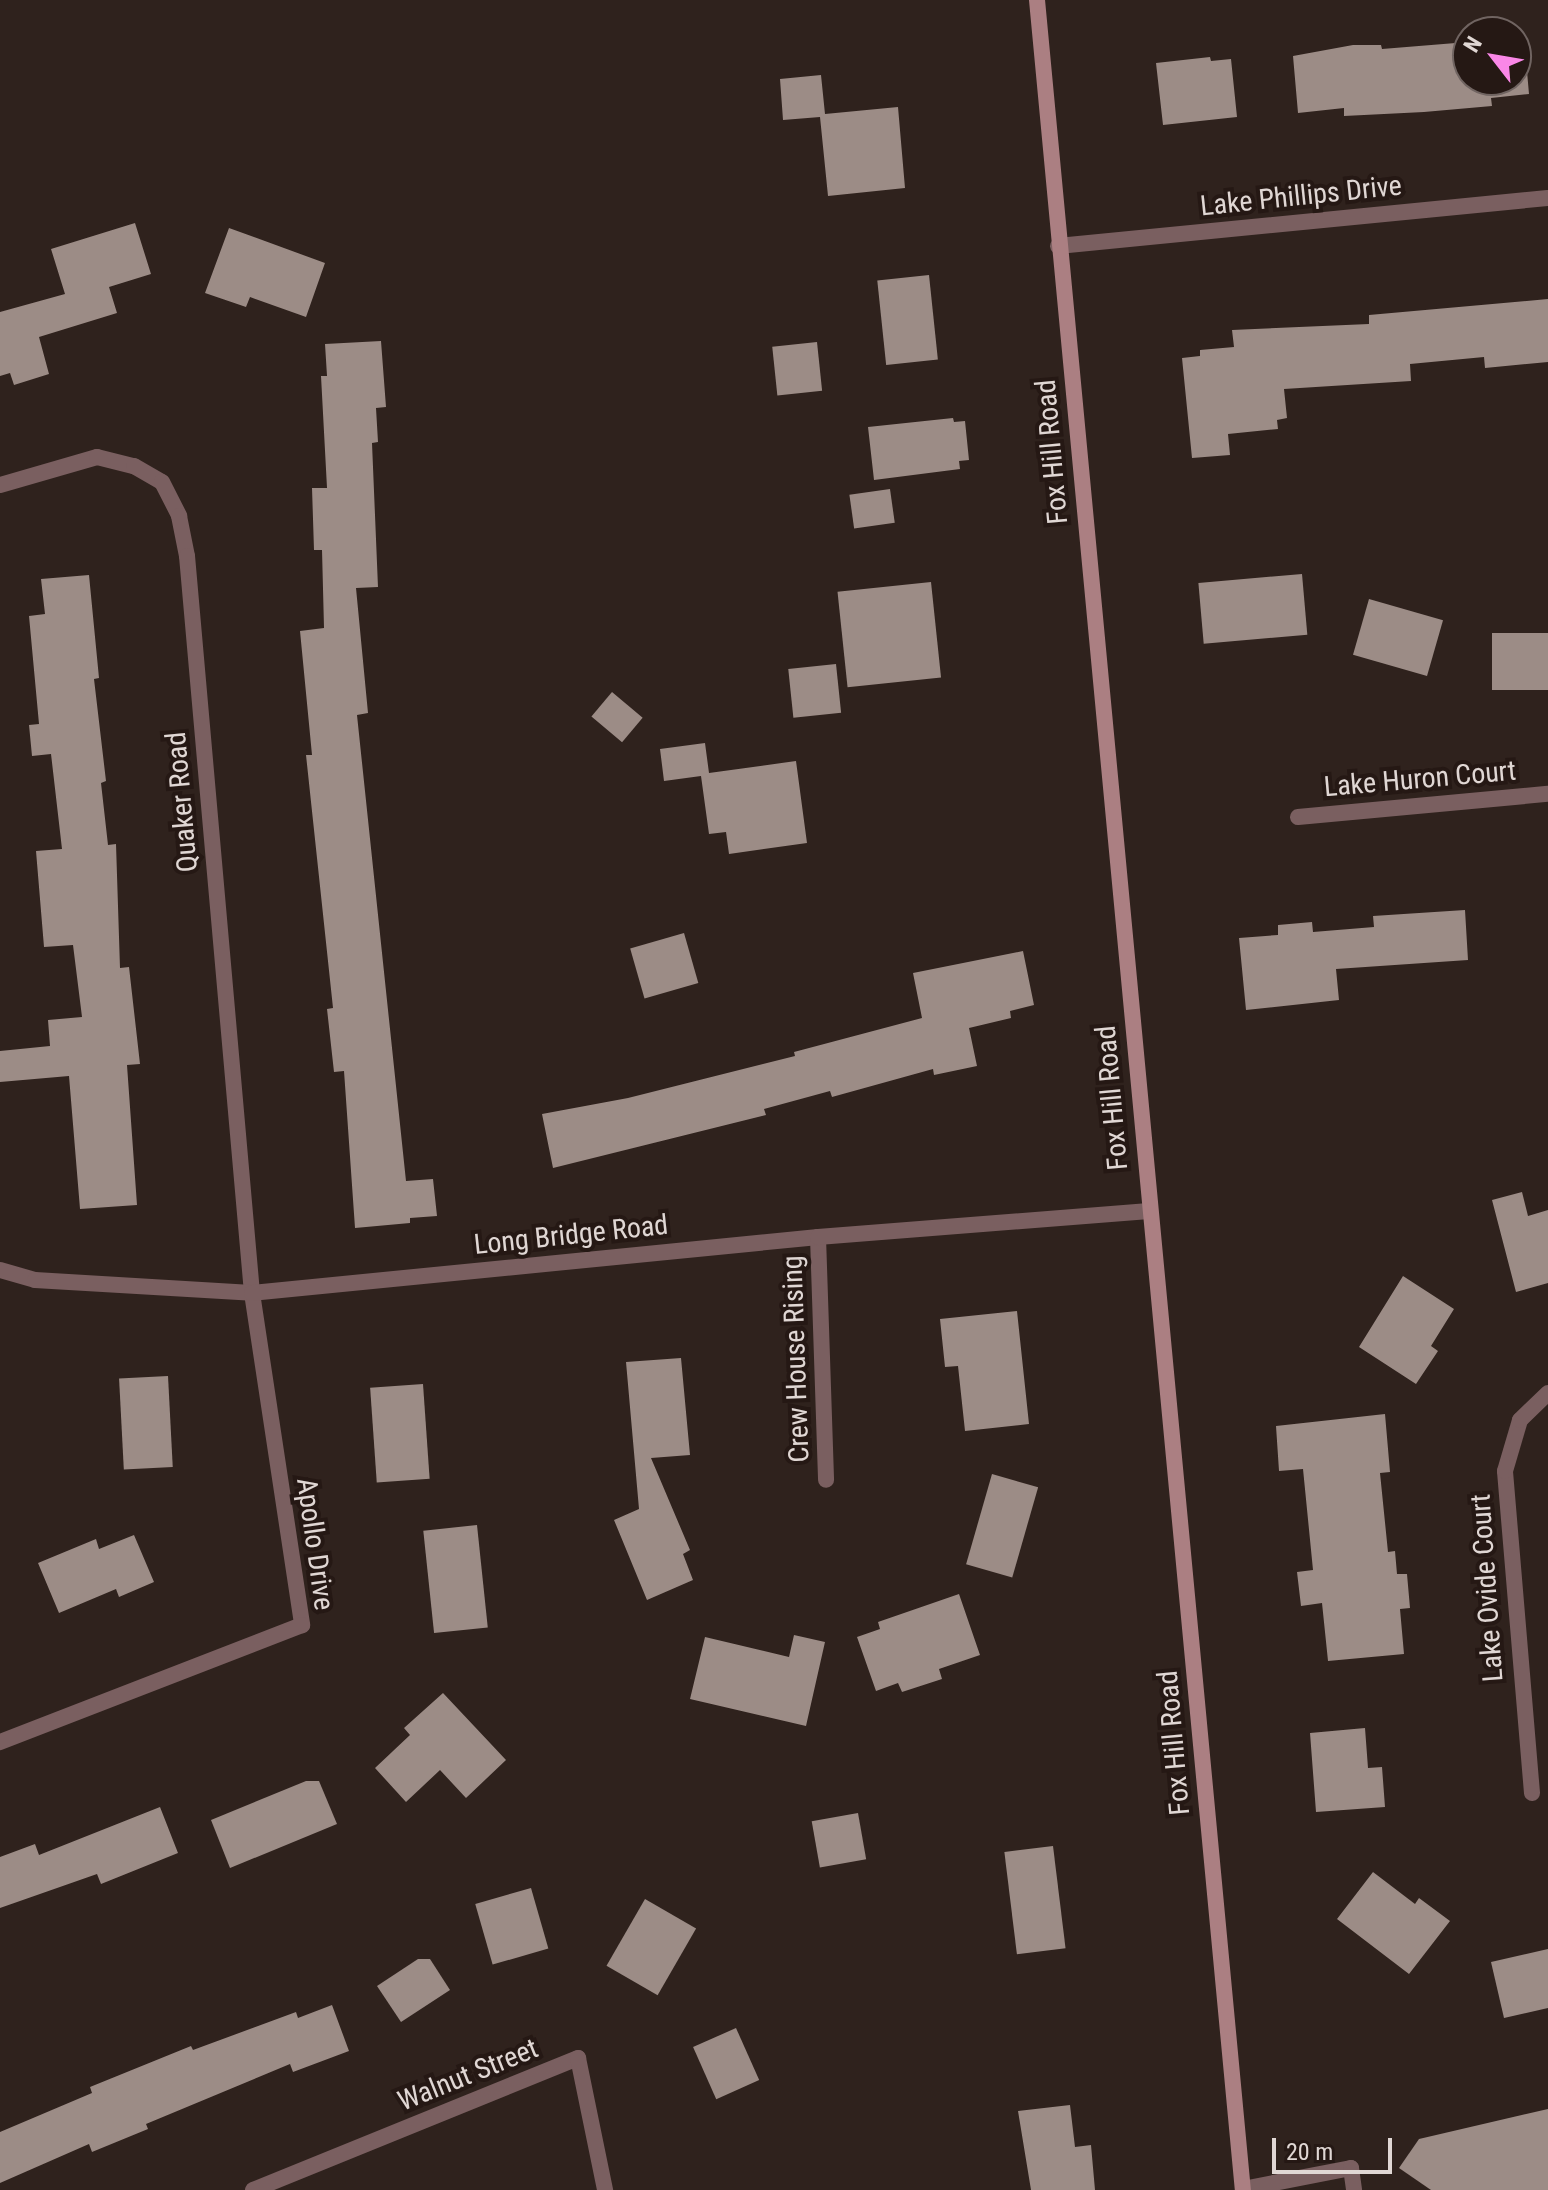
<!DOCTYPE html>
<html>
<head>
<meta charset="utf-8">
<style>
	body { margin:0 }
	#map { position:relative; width:1548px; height:2190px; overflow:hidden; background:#2f221d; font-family:"Roboto Condensed",sans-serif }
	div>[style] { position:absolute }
	.building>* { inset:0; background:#9c8c86; transform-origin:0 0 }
	.service>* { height:16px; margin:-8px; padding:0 8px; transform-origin:8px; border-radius:8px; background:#7a5f60 }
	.minor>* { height:16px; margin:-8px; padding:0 8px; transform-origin:8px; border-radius:8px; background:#7a5f60 }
	.secondary>* { height:16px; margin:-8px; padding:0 8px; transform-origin:8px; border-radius:8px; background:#ab7f82 }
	span { translate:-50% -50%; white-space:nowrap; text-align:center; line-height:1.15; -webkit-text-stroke:8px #251814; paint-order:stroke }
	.street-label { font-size:28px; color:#e0d7d4 }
	.north { position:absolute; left:1452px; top:16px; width:80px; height:80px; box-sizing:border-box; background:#251814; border:2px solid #706461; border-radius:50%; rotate:301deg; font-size:22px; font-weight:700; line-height:32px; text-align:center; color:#e0d7d4 }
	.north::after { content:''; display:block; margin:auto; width:28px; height:36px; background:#fa87e7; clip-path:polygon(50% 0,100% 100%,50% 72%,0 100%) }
	.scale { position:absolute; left:1272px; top:2138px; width:120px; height:36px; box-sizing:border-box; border:4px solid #e0d7d4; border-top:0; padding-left:10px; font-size:24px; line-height:28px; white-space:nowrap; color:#e0d7d4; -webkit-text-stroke:6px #251814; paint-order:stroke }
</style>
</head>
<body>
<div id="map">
	<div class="building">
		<i style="clip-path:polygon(1524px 37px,1529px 94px,1491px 98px,1492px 106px,1424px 112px,1344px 116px,1344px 108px,1298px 113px,1293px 56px,1353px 45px,1381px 45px,1382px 49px,1468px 42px,1468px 80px,1516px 80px,1516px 38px)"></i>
		<i style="clip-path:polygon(1210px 57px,1211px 61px,1231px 59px,1237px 117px,1163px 125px,1156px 63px)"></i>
		<i style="clip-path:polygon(821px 75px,825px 114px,898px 107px,905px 188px,828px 196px,820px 117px,783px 120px,780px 79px)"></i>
		<i style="clip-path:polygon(135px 223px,151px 274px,109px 287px,117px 313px,39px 337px,49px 374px,14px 385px,10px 373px,0 376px,0 312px,65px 294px,51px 249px)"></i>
		<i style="clip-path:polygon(229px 228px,325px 263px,306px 317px,250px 297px,246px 307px,205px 293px)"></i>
		<i style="left:929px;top:275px;width:85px;height:52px;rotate:84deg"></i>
		<i style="clip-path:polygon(1548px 299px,1548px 362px,1485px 368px,1484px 357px,1410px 364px,1411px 381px,1284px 389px,1287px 418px,1277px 420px,1278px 429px,1228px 434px,1230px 455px,1192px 458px,1182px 358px,1200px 356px,1200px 350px,1234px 347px,1232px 330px,1369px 324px,1369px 315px)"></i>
		<i style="clip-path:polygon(381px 341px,386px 407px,376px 408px,378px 442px,372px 443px,378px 587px,356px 588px,368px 713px,357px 715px,406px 1181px,433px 1179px,437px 1216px,410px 1218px,410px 1223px,355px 1228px,344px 1071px,334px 1072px,327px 1009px,333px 1008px,306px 755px,312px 755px,300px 631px,324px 628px,322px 550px,314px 550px,312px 488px,327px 488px,321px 376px,327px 376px,325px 344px)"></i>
		<i style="left:817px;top:342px;width:49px;height:45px;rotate:84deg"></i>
		<i style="clip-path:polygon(953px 418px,954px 422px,965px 421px,969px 460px,959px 461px,960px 469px,874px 480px,868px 427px)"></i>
		<i style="left:890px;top:489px;width:34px;height:41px;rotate:82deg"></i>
		<i style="left:1302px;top:574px;width:61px;height:104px;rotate:85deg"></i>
		<i style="clip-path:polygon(89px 575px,99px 678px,94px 679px,106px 781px,101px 783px,108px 845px,116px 844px,120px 968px,129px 967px,140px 1064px,127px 1065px,137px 1205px,80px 1209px,69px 1076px,0 1082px,0 1051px,50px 1046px,48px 1020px,82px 1017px,73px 945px,44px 947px,36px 851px,62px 849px,51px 754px,32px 756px,29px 725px,39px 724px,29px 616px,45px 614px,41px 579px)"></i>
		<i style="left:931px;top:582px;width:96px;height:94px;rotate:84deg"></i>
		<i style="left:1369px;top:599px;width:77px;height:58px;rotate:16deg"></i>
		<i style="left:1548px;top:633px;width:57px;height:56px;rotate:90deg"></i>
		<i style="left:836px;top:664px;width:49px;height:48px;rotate:84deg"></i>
		<i style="left:612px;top:692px;width:40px;height:32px;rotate:40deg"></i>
		<i style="clip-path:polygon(705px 743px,709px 773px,796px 761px,807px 843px,729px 854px,726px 832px,709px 834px,701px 776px,664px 781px,660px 749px)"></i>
		<i style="clip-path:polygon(1465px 910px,1468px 960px,1336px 969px,1339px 1000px,1246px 1010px,1239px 938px,1278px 935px,1278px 925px,1312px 922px,1313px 932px,1374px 927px,1373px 916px)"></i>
		<i style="left:684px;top:933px;width:52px;height:56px;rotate:74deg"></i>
		<i style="clip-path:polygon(1023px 951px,1034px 1005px,1010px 1011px,1011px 1018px,969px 1028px,977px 1066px,934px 1075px,933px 1069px,832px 1097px,830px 1091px,764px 1109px,766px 1115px,553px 1168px,542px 1114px,628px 1098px,795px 1056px,794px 1052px,922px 1018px,913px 973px)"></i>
		<i style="clip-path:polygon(1522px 1192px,1528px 1216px,1548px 1210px,1548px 1283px,1516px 1292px,1492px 1200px)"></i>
		<i style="clip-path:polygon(1403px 1276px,1454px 1309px,1431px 1346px,1438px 1351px,1416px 1384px,1359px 1347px)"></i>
		<i style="clip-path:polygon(1017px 1311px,1029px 1424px,965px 1431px,958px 1366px,945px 1367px,940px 1319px)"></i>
		<i style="clip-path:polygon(681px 1358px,690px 1455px,651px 1458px,690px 1550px,683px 1554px,693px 1580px,647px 1600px,614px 1520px,639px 1509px,626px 1362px)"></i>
		<i style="left:168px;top:1376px;width:91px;height:49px;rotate:87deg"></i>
		<i style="left:423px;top:1384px;width:95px;height:53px;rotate:86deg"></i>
		<i style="clip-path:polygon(1385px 1414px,1390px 1472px,1380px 1473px,1388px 1552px,1395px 1551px,1397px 1574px,1407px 1574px,1410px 1608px,1400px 1609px,1404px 1654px,1328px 1661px,1322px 1603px,1301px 1606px,1297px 1572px,1313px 1570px,1303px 1469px,1279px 1471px,1276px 1426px)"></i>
		<i style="left:992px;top:1474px;width:48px;height:94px;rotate:16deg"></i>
		<i style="left:477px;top:1525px;width:103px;height:54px;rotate:84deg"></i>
		<i style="clip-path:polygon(134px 1535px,154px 1582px,119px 1597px,116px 1589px,59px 1613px,38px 1563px,96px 1539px,99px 1549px)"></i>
		<i style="clip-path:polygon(959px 1594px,980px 1655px,939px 1669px,942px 1679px,902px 1692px,898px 1683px,876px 1691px,857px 1637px,880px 1629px,878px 1622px)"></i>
		<i style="clip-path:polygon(794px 1635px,825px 1642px,806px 1726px,690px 1699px,705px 1637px,789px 1657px)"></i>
		<i style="clip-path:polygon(443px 1693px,506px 1760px,466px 1798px,440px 1770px,406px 1802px,375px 1768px,410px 1735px,404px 1728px)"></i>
		<i style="clip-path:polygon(1365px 1728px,1368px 1768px,1382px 1767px,1385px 1807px,1316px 1812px,1310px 1733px)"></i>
		<i style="clip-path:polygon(306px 1781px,319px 1781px,337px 1824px,230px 1868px,211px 1820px)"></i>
		<i style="clip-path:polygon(160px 1807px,178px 1853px,101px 1884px,97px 1874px,0 1908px,0 1857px,35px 1844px,39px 1855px)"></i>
		<i style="left:858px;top:1813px;width:47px;height:47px;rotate:80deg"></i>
		<i style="left:1053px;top:1846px;width:103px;height:49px;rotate:83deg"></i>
		<i style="clip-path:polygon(1373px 1872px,1415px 1904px,1419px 1898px,1450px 1921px,1409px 1974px,1337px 1919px)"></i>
		<i style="left:531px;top:1888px;width:63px;height:58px;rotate:74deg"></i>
		<i style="left:645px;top:1899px;width:59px;height:77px;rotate:30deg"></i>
		<i style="clip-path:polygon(1548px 1949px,1548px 2008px,1504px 2018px,1491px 1962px)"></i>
		<i style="clip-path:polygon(418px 1959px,430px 1959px,450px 1990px,401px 2022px,377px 1986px)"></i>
		<i style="clip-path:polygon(332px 2005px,349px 2051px,293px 2072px,290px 2064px,146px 2124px,148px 2129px,92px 2152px,89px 2144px,0 2183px,0 2132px,92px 2093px,90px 2087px,191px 2046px,193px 2050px,296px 2012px,298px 2018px)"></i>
		<i style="left:736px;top:2028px;width:57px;height:47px;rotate:66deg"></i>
		<i style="clip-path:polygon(1070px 2105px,1075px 2147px,1091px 2145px,1095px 2190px,1031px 2190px,1018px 2111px)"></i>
		<i style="clip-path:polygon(1548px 2109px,1548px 2190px,1431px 2190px,1399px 2168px,1419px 2139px)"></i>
	</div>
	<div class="service">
		<i style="left:1243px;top:2189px;width:110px;rotate:-11deg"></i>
		<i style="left:1351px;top:2168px;width:22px;rotate:82deg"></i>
	</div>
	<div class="minor">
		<i style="left:1058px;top:246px;width:492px;rotate:-5.6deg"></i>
		<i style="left:0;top:485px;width:101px;rotate:-16.1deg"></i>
		<i style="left:97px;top:457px;width:38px;rotate:14deg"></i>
		<i style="left:134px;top:466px;width:32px;rotate:30deg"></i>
		<i style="left:162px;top:482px;width:38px;rotate:63deg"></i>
		<i style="left:179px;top:516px;width:41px;rotate:78.7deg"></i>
		<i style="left:187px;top:556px;width:740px;rotate:84.96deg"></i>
		<i style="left:252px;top:1293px;width:336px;rotate:81.4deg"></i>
		<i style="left:302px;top:1625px;width:324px;rotate:158.8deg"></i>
		<i style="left:1298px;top:817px;width:251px;rotate:-5.3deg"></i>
		<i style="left:818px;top:1237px;width:243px;rotate:88.1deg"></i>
		<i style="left:0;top:1270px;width:36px;rotate:16deg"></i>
		<i style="left:35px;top:1280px;width:217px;rotate:3.4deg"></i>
		<i style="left:252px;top:1293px;width:569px;rotate:-5.65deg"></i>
		<i style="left:818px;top:1237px;width:332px;rotate:-4.5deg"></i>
		<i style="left:1532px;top:1793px;width:323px;rotate:-94.8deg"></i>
		<i style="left:1505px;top:1471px;width:53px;rotate:-73.6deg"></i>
		<i style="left:1520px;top:1420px;width:39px;rotate:-44deg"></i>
		<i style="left:253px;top:2190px;width:351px;rotate:-22.1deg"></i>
		<i style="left:578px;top:2058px;width:135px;rotate:78.4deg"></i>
	</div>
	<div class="secondary">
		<i style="left:1037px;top:0;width:2200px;rotate:84.63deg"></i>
	</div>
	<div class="street-label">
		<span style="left:1301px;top:196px;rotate:-6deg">Lake Phillips Drive</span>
		<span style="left:1052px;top:452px;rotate:-95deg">Fox Hill Road</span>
		<span style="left:1420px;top:779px;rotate:-5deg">Lake Huron Court</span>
		<span style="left:182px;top:802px;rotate:-95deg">Quaker Road</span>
		<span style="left:1112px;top:1098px;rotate:-95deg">Fox Hill Road</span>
		<span style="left:571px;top:1235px;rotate:-6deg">Long Bridge Road</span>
		<span style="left:796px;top:1359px;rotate:-92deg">Crew House Rising</span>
		<span style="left:315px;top:1544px;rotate:82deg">Apollo Drive</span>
		<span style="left:1487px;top:1588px;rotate:-94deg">Lake Ovide Court</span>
		<span style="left:1174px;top:1743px;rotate:-95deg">Fox Hill Road</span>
		<span style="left:468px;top:2075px;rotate:-22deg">Walnut Street</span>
	</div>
	<div class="north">N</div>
	<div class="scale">20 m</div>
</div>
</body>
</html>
